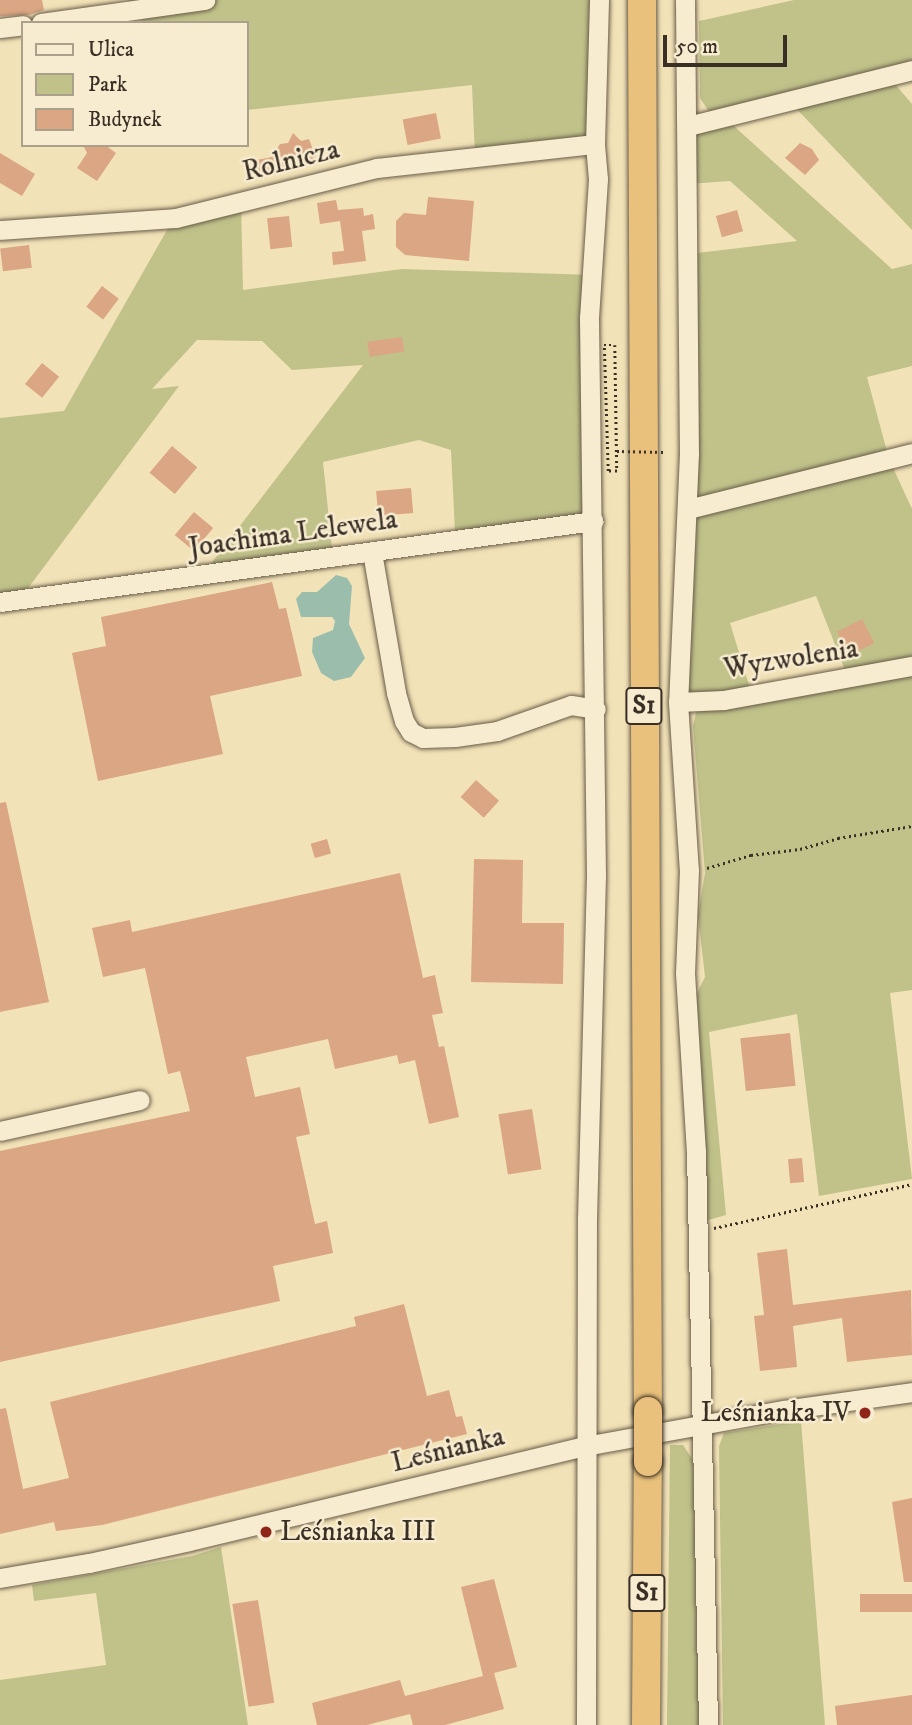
<!DOCTYPE html>
<html>
<head>
<meta charset="utf-8">
<style>
	body { margin:0 }
	#map { position:relative; width:912px; height:1725px; overflow:hidden; background:#f2e2b7; font-family:"IM FELL DW Pica",serif }
	div>[style] { position:absolute }
	.green>* { inset:0; background:#c0c28a }
	.water>* { inset:0; background:#9bbeac }
	.building>* { inset:0; background:#daa683; transform-origin:0 0 }
	.path>* { height:2.5px; margin-top:-1.25px; transform-origin:0; background:repeating-linear-gradient(90deg,#3a2f25 0 2px,transparent 0 5.5px) }
	.roads { filter:drop-shadow(0 0 2px #685c4a) drop-shadow(0 0 2px #685c4a) }
	.minor>* { height:19px; margin:-9.5px; padding:0 9.5px; transform-origin:9.5px; border-radius:9.5px; background:#f7ecd0 }
	.highway>* { height:28px; margin:-14px; padding:0 14px; transform-origin:14px; border-radius:14px; background:#e9c17c }
	.path-bridge>* { height:2.5px; margin-top:-1.25px; transform-origin:0; background:repeating-linear-gradient(90deg,#3a2f25 0 2px,transparent 0 5.5px) }
	.bridges { filter:drop-shadow(0 0 2px #3a2f25) drop-shadow(0 0 2px #3a2f25) }
	.highway-bridge>* { height:28px; margin:-14px; padding:0 14px; transform-origin:14px; border-radius:14px; background:#e9c17c }
	.dots>* { width:19px; height:19px; translate:-50% -50%; box-sizing:border-box; border:4px solid #f7ecd0; border-radius:50% }
	span { translate:-50% -50%; white-space:nowrap; text-align:center; line-height:1.15; -webkit-text-stroke:5px #f7ecd0; paint-order:stroke }
	.shield-label span { padding:2px 5px; background:#f7ecd0; border:2px solid; border-radius:5px; -webkit-text-stroke-width:0 }
	.shield-label { font-size:26px; color:#3a2f25; font-weight:700 }
	.street-label { font-size:28px; color:#3a2f25 }
	.poi-label { font-size:28px; color:#3a2f25 }
	.right { translate:-100% -50%; text-align:right }
	.left { translate:0 -50%; text-align:left }
	.legend { position:absolute; left:21px; top:21px; width:228px; height:126px; box-sizing:border-box; background:#f7ecd0; border:2px solid #aba08c; margin:0; padding:9px 12px; list-style:none; font-size:21px; color:#3a2f25 }
	.legend li { display:flex; align-items:center; gap:14px; height:35px }
	.legend b { width:35px; border:2px solid #aba08c }
	.scale { position:absolute; left:663px; top:35px; width:124px; height:32px; box-sizing:border-box; border:4px solid #3a2f25; border-top:0; padding-left:9px; font-size:21px; line-height:24px; white-space:nowrap; color:#3a2f25; -webkit-text-stroke:5px #f7ecd0; paint-order:stroke }
</style>
</head>
<body>
<div id="map">
	<div class="green">
		<i style="clip-path:polygon(128px 0,599px 0,595px 144px,475px 157px,472px 85px,247px 110px,247px 23px,144px 23px,131px 10px)"></i>
		<i style="clip-path:polygon(evenodd,794px 0,912px 0,912px 70px,889px 77px,912px 104px,912px 230px,790px 102px,725px 118px,892px 269px,912px 264px,912px 366px,867px 377px,889px 459px,912px 509px,912px 990px,890px 993px,912px 1179px,819px 1196px,797px 1014px,709px 1032px,726px 1215px,705px 1221px,692px 1003px,705px 977px,698px 915px,705px 873px,693px 726px,697px 708px,678px 702px,689px 254px,797px 241px,730px 181px,688px 184px,688px 126px,711px 115px,700px 98px,699px 21px,794px 0,816px 596px,848px 678px,752px 695px,730px 623px,816px 596px)"></i>
		<i style="clip-path:polygon(241px 202px,243px 290px,402px 269px,592px 275px,585px 510px,579px 515px,455px 532px,451px 450px,419px 440px,323px 462px,333px 557px,203px 574px,363px 365px,292px 370px,262px 341px,197px 340px,152px 389px,179px 386px,20px 599px,0 602px,0 418px,64px 411px,171px 223px)"></i>
		<i style="clip-path:polygon(801px 1421px,825px 1725px,723px 1725px,719px 1446px,724px 1433px)"></i>
		<i style="clip-path:polygon(670px 1445px,683px 1445px,693px 1460px,700px 1725px,667px 1725px)"></i>
		<i style="clip-path:polygon(221px 1547px,248px 1725px,0 1725px,0 1680px,106px 1665px,96px 1593px,34px 1601px,32px 1585px,192px 1556px)"></i>
	</div>
	<div class="water">
		<i style="clip-path:polygon(336px 575px,347px 578px,352px 586px,349px 624px,365px 658px,351px 677px,334px 681px,321px 673px,312px 652px,313px 638px,333px 630px,335px 621px,332px 617px,301px 617px,296px 599px,302px 592px,317px 592px)"></i>
	</div>
	<div class="building">
		<i style="clip-path:polygon(0 0,42px 0,44px 10px,29px 15px,0 16px)"></i>
		<i style="left:436px;top:113px;width:26px;height:34px;rotate:79deg"></i>
		<i style="clip-path:polygon(293px 133px,301px 141px,309px 139px,316px 158px,313px 163px,259px 174px,257px 160px,272px 157px,280px 144px,288px 143px)"></i>
		<i style="clip-path:polygon(800px 143px,812px 149px,819px 160px,805px 175px,785px 158px)"></i>
		<i style="clip-path:polygon(83px 145px,105px 145px,116px 153px,97px 181px,77px 168px,87px 153px)"></i>
		<i style="clip-path:polygon(0 153px,35px 174px,22px 196px,0 183px)"></i>
		<i style="clip-path:polygon(428px 197px,474px 201px,469px 261px,405px 255px,396px 247px,396px 221px,404px 213px,426px 215px)"></i>
		<i style="clip-path:polygon(336px 200px,338px 210px,363px 208px,364px 216px,373px 214px,375px 229px,362px 231px,366px 261px,333px 265px,332px 252px,344px 251px,340px 221px,320px 224px,317px 203px)"></i>
		<i style="left:737px;top:210px;width:22px;height:22px;rotate:74deg"></i>
		<i style="left:289px;top:216px;width:31px;height:22px;rotate:84deg"></i>
		<i style="left:29px;top:245px;width:23px;height:29px;rotate:83deg"></i>
		<i style="left:102px;top:286px;width:21px;height:26px;rotate:37deg"></i>
		<i style="left:402px;top:337px;width:15px;height:35px;rotate:82deg"></i>
		<i style="left:42px;top:363px;width:22px;height:27px;rotate:39deg"></i>
		<i style="left:172px;top:446px;width:33px;height:35px;rotate:40deg"></i>
		<i style="left:411px;top:488px;width:25px;height:35px;rotate:85deg"></i>
		<i style="left:194px;top:512px;width:25px;height:30px;rotate:40deg"></i>
		<i style="clip-path:polygon(272px 582px,279px 609px,286px 608px,302px 676px,210px 696px,223px 754px,98px 781px,72px 653px,106px 646px,101px 617px)"></i>
		<i style="left:862px;top:619px;width:27px;height:28px;rotate:63deg"></i>
		<i style="left:476px;top:780px;width:31px;height:23px;rotate:42deg"></i>
		<i style="clip-path:polygon(6px 802px,49px 1002px,0 1012px,0 803px)"></i>
		<i style="left:327px;top:839px;width:15px;height:17px;rotate:74deg"></i>
		<i style="clip-path:polygon(474px 859px,523px 860px,522px 923px,564px 923px,563px 984px,471px 982px)"></i>
		<i style="clip-path:polygon(400px 873px,423px 978px,435px 975px,443px 1013px,432px 1015px,439px 1047px,444px 1046px,459px 1117px,429px 1124px,415px 1060px,399px 1064px,397px 1055px,335px 1069px,328px 1039px,246px 1057px,255px 1097px,300px 1087px,310px 1134px,296px 1137px,315px 1224px,327px 1221px,333px 1253px,273px 1266px,280px 1301px,0 1362px,0 1151px,190px 1111px,180px 1071px,168px 1074px,145px 968px,103px 977px,92px 928px,130px 920px,132px 932px)"></i>
		<i style="left:790px;top:1033px;width:53px;height:50px;rotate:84deg"></i>
		<i style="left:532px;top:1109px;width:61px;height:34px;rotate:81deg"></i>
		<i style="left:802px;top:1158px;width:24px;height:14px;rotate:85deg"></i>
		<i style="clip-path:polygon(787px 1249px,793px 1305px,911px 1290px,912px 1355px,847px 1362px,842px 1318px,793px 1326px,797px 1367px,760px 1371px,754px 1316px,764px 1315px,757px 1253px)"></i>
		<i style="clip-path:polygon(404px 1304px,427px 1396px,449px 1390px,456px 1417px,462px 1416px,467px 1434px,102px 1525px,56px 1531px,54px 1522px,0 1534px,0 1409px,6px 1408px,23px 1489px,69px 1478px,50px 1402px,356px 1326px,354px 1317px)"></i>
		<i style="clip-path:polygon(912px 1498px,912px 1582px,904px 1582px,892px 1502px)"></i>
		<i style="clip-path:polygon(494px 1579px,517px 1667px,494px 1673px,504px 1709px,445px 1725px,413px 1725px,410px 1714px,367px 1725px,317px 1725px,312px 1703px,400px 1680px,405px 1696px,483px 1676px,461px 1587px)"></i>
		<i style="left:912px;top:1594px;width:18px;height:52px;rotate:90deg"></i>
		<i style="left:258px;top:1600px;width:104px;height:26px;rotate:81deg"></i>
		<i style="clip-path:polygon(912px 1695px,912px 1725px,837px 1725px,835px 1706px)"></i>
	</div>
	<div class="path">
		<i style="left:604px;top:345px;width:11px"></i>
		<i style="left:615px;top:345px;width:126px;rotate:89.1deg"></i>
		<i style="left:617px;top:471px;width:9px;rotate:180deg"></i>
		<i style="left:608px;top:471px;width:126px;rotate:-91.8deg"></i>
		<i style="left:707px;top:868px;width:46px;rotate:-16.5deg"></i>
		<i style="left:751px;top:855px;width:49px;rotate:-7deg"></i>
		<i style="left:800px;top:849px;width:40px;rotate:-16deg"></i>
		<i style="left:838px;top:838px;width:75px;rotate:-9.2deg"></i>
		<i style="left:714px;top:1228px;width:203px;rotate:-12.5deg"></i>
	</div>
	<div class="roads">
		<div class="minor">
			<i style="left:685px;top:0;width:453px;rotate:89.5deg"></i>
			<i style="left:689px;top:453px;width:249px;rotate:92.5deg"></i>
			<i style="left:678px;top:702px;width:168px;rotate:86.3deg"></i>
			<i style="left:689px;top:870px;width:103px;rotate:92.2deg"></i>
			<i style="left:685px;top:973px;width:178px;rotate:86.5deg"></i>
			<i style="left:696px;top:1151px;width:574px;rotate:88.8deg"></i>
			<i style="left:41px;top:23px;width:166px;rotate:-8deg"></i>
			<i style="left:0;top:28px;width:23px;rotate:-7deg"></i>
			<i style="left:688px;top:126px;width:231px;rotate:-14deg"></i>
			<i style="left:0;top:230px;width:176px;rotate:-3.9deg"></i>
			<i style="left:176px;top:218px;width:207px;rotate:-14deg"></i>
			<i style="left:377px;top:168px;width:219px;rotate:-6.3deg"></i>
			<i style="left:688px;top:509px;width:231px;rotate:-14deg"></i>
			<i style="left:372px;top:552px;width:143px;rotate:80.3deg"></i>
			<i style="left:396px;top:693px;width:29px;rotate:74deg"></i>
			<i style="left:404px;top:721px;width:13px;rotate:58deg"></i>
			<i style="left:411px;top:732px;width:13px;rotate:27deg"></i>
			<i style="left:423px;top:738px;width:32px;rotate:-2deg"></i>
			<i style="left:455px;top:737px;width:42px;rotate:-8.1deg"></i>
			<i style="left:497px;top:731px;width:78px;rotate:-19.4deg"></i>
			<i style="left:571px;top:705px;width:25px;rotate:9deg"></i>
			<i style="left:0;top:602px;width:599px;rotate:-7.77deg"></i>
			<i style="left:678px;top:702px;width:46px;rotate:-2.5deg"></i>
			<i style="left:724px;top:700px;width:191px;rotate:-10.3deg"></i>
			<i style="left:0;top:1131px;width:143px;rotate:-12.5deg"></i>
			<i style="left:0;top:1578px;width:90px;rotate:-9.6deg"></i>
			<i style="left:89px;top:1563px;width:102px;rotate:-12.4deg"></i>
			<i style="left:189px;top:1541px;width:407px;rotate:-13.5deg"></i>
			<i style="left:585px;top:1446px;width:202px;rotate:-10.3deg"></i>
			<i style="left:784px;top:1410px;width:129px;rotate:-8deg"></i>
			<i style="left:586px;top:1725px;width:506px;rotate:-89.89deg"></i>
			<i style="left:587px;top:1219px;width:343px;rotate:-88.5deg"></i>
			<i style="left:596px;top:876px;width:558px;rotate:-90.72deg"></i>
			<i style="left:589px;top:318px;width:139px;rotate:-86.3deg"></i>
			<i style="left:598px;top:179px;width:35px;rotate:-95deg"></i>
			<i style="left:595px;top:144px;width:144px;rotate:-88.4deg"></i>
		</div>
		<div class="highway">
			<i style="left:642px;top:0;width:1411px;rotate:89.76deg"></i>
			<i style="left:646px;top:1725px;width:263px;rotate:-89.6deg"></i>
		</div>
	</div>
	<div class="path-bridge">
		<i style="left:617px;top:451px;width:47px;rotate:1.2deg"></i>
	</div>
	<div class="bridges">
		<div class="highway-bridge">
			<i style="left:648px;top:1411px;width:51px;rotate:90deg"></i>
		</div>
	</div>
	<div class="dots">
		<i style="left:865px;top:1413px;background:#8f2418"></i>
		<i style="left:266px;top:1532px;background:#8f2418"></i>
	</div>
	<div class="shield-label">
		<span style="left:644px;top:706px">S1</span>
		<span style="left:647px;top:1593px">S1</span>
	</div>
	<div class="street-label">
		<span style="left:291px;top:161px;rotate:-14deg">Rolnicza</span>
		<span style="left:293px;top:534px;rotate:-8deg">Joachima Lelewela</span>
		<span style="left:791px;top:659px;rotate:-9deg">Wyzwolenia</span>
		<span style="left:448px;top:1450px;rotate:-14deg">Leśnianka</span>
	</div>
	<div class="poi-label">
		<span class="right" style="left:851px;top:1413px">Leśnianka IV</span>
		<span class="left" style="left:280px;top:1532px">Leśnianka III</span>
	</div>
	<ul class="legend">
	<li><b style="height:9px;background:#f7ecd0"></b>Ulica</li>
	<li><b style="height:19px;background:#c0c28a"></b>Park</li>
	<li><b style="height:19px;background:#daa683"></b>Budynek</li>
	</ul>
	<div class="scale">50 m</div>
</div>
</body>
</html>
